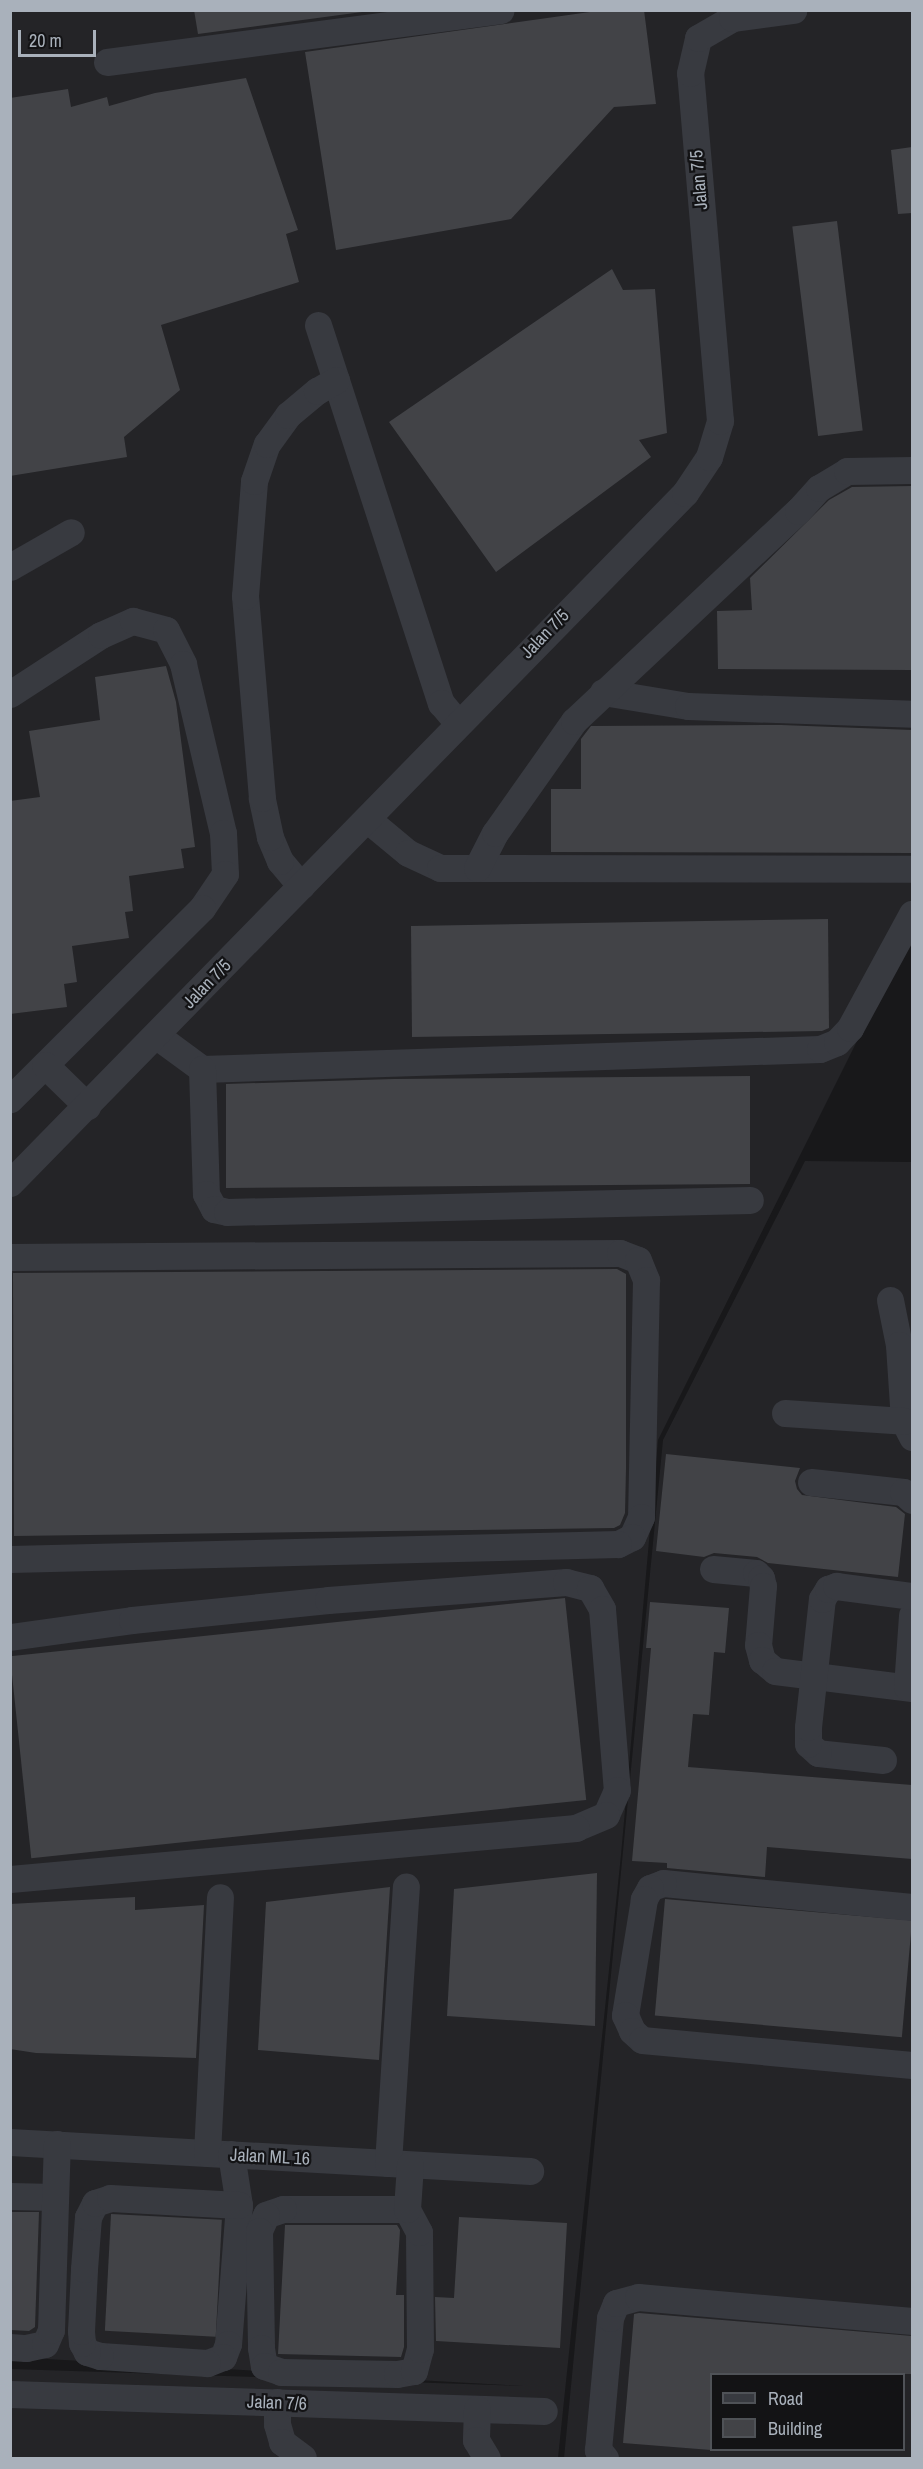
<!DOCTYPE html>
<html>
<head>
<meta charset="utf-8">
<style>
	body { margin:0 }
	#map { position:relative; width:923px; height:2469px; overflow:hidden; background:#18181a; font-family:"Archivo Narrow",sans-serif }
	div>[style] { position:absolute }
	.built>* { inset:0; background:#242427 }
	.building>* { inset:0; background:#424347; transform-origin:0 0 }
	.minor>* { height:27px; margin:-13.5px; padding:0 13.5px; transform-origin:13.5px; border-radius:13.5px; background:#383a40 }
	span { translate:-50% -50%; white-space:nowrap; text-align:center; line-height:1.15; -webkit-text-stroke:4.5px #131315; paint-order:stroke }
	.street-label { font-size:18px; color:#a9b1bb }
	.frame { position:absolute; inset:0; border:12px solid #a9b1bb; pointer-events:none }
	.legend { position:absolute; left:710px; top:2373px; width:195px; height:78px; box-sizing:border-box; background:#131315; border:2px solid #4f5257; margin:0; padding:8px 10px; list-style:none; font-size:18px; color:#a9b1bb }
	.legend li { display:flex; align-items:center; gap:12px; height:30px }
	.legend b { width:30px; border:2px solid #4f5257 }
	.scale { position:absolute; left:18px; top:30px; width:78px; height:27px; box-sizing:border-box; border:3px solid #a9b1bb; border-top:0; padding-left:8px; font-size:18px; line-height:21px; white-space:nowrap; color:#a9b1bb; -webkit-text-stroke:4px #131315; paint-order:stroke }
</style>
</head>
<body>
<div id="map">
	<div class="built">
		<i style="clip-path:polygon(11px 11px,912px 11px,912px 931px,658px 1440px,621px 1855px,558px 2458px,11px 2458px,11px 2369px,524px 2386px,11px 2357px)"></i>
		<i style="clip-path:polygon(evenodd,805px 1161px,912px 1162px,912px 2458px,564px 2458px,663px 1440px,805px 1161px,712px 2374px,904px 2374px,904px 2450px,712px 2450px,712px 2374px)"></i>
	</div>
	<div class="building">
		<i style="clip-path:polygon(194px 10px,377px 10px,198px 34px)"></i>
		<i style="clip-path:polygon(604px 10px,644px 10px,656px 104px,614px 107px,511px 219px,336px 250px,305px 52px)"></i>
		<i style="clip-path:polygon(246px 78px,298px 230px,286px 234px,299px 282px,161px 325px,180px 390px,124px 437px,127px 457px,10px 476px,10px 98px,68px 89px,71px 107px,107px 97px,109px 106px,155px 93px)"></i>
		<i style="clip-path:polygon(912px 147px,912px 213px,898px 214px,891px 150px)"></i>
		<i style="left:837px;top:221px;width:211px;height:45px;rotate:83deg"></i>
		<i style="clip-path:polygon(612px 269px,623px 290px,655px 289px,667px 433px,639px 440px,651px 457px,496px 572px,389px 422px)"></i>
		<i style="clip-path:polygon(912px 486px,912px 670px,718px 669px,717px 611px,752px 610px,750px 578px,829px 500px,852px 487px)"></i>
		<i style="clip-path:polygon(166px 666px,176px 702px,195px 847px,181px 849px,184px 868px,129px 876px,133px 911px,125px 912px,129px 938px,72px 946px,77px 982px,64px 984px,67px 1007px,10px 1014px,10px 801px,40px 797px,29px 731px,100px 720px,95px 677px)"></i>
		<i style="clip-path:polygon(781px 725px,912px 730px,912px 853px,551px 852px,551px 789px,581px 789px,581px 739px,591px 726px)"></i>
		<i style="clip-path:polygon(828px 919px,829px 1028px,822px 1031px,412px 1037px,411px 926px)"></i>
		<i style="clip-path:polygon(750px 1076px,750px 1184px,226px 1188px,226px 1084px,394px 1079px)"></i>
		<i style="clip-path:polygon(617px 1269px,626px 1274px,626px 1468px,625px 1513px,620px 1525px,614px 1528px,14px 1536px,13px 1273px)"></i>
		<i style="clip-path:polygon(666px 1454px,800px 1468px,795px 1481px,797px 1489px,802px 1495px,896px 1507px,905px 1514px,898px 1577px,768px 1563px,757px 1557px,714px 1553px,704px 1557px,656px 1551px)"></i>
		<i style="left:565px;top:1598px;width:203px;height:558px;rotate:84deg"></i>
		<i style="clip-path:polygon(650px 1602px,729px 1608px,725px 1653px,714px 1652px,709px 1715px,693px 1714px,688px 1767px,912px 1785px,912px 1859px,767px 1847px,765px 1877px,667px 1868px,667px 1863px,632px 1861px,651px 1648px,646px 1648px)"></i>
		<i style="clip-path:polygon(597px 1873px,595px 2026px,447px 2016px,454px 1889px)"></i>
		<i style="clip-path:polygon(390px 1887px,379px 2060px,258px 2050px,266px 1902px)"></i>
		<i style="clip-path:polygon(135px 1897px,135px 1910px,204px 1905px,196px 2058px,36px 2053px,10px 2049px,10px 1904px)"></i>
		<i style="left:665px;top:1899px;width:248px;height:117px;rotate:5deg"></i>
		<i style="clip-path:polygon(10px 2212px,39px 2212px,35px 2327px,29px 2331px,10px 2330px)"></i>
		<i style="left:111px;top:2214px;width:111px;height:117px;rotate:3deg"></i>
		<i style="clip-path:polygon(459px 2217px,567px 2223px,560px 2348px,436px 2341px,435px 2297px,454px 2298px)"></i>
		<i style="clip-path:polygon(285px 2225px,397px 2225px,400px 2230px,396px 2295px,404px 2295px,404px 2347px,401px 2357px,278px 2354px)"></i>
		<i style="clip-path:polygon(639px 2313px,912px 2336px,912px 2374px,711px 2374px,711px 2450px,623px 2443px,634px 2314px)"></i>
	</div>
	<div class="minor">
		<i style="left:107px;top:62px;width:397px;rotate:-7.5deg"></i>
		<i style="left:318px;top:325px;width:398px;rotate:72deg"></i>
		<i style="left:441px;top:703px;width:26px;rotate:50deg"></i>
		<i style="left:10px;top:567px;width:70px;rotate:-29.8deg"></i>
		<i style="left:603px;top:692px;width:86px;rotate:9.4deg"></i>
		<i style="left:688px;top:706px;width:224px;rotate:2deg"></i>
		<i style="left:10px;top:694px;width:108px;rotate:-33deg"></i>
		<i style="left:101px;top:635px;width:35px;rotate:-24deg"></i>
		<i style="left:133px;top:621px;width:34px;rotate:15deg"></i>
		<i style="left:166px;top:630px;width:38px;rotate:63deg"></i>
		<i style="left:183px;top:664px;width:174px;rotate:76.7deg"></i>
		<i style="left:223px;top:833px;width:41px;rotate:87.2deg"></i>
		<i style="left:225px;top:874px;width:41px;rotate:124.1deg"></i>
		<i style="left:202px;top:908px;width:271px;rotate:135.1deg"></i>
		<i style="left:367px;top:819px;width:53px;rotate:39.7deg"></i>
		<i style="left:408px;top:853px;width:35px;rotate:25deg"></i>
		<i style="left:440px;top:868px;width:472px;rotate:0.1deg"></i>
		<i style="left:477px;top:868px;width:39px;rotate:-63deg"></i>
		<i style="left:495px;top:833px;width:137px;rotate:-54.8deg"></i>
		<i style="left:574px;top:721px;width:307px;rotate:-43.2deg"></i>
		<i style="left:798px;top:511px;width:31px;rotate:-48deg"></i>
		<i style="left:819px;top:488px;width:33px;rotate:-31deg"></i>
		<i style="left:847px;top:471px;width:65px;rotate:-0.9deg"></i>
		<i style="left:301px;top:886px;width:33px;rotate:-130deg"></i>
		<i style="left:280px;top:861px;width:26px;rotate:-113deg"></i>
		<i style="left:270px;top:837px;width:40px;rotate:-102deg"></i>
		<i style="left:262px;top:798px;width:203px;rotate:-94.8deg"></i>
		<i style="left:245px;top:596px;width:115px;rotate:-85.5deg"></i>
		<i style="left:254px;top:481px;width:39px;rotate:-71deg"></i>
		<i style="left:267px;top:444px;width:36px;rotate:-54deg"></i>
		<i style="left:288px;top:415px;width:38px;rotate:-40deg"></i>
		<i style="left:317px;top:391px;width:22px;rotate:-30deg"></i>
		<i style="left:157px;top:1036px;width:56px;rotate:36.3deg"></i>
		<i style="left:202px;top:1069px;width:618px;rotate:-1.85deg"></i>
		<i style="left:820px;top:1049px;width:18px;rotate:-22deg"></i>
		<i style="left:837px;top:1042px;width:19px;rotate:-47deg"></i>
		<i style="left:850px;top:1028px;width:130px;rotate:-61.5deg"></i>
		<i style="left:45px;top:1065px;width:59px;rotate:44.3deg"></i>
		<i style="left:202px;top:1069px;width:125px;rotate:88.2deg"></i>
		<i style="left:206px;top:1194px;width:17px;rotate:62deg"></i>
		<i style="left:214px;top:1209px;width:13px;rotate:13deg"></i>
		<i style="left:227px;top:1212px;width:523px;rotate:-1.31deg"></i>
		<i style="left:10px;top:1183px;width:965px;rotate:-45.63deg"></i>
		<i style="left:685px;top:493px;width:43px;rotate:-56.3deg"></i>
		<i style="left:709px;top:457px;width:38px;rotate:-73deg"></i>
		<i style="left:720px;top:421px;width:349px;rotate:-94.9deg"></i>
		<i style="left:690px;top:73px;width:36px;rotate:-77deg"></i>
		<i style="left:698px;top:38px;width:39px;rotate:-30deg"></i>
		<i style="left:732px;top:18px;width:62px;rotate:-7.5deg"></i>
		<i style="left:10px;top:1257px;width:610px;rotate:-0.38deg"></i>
		<i style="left:620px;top:1253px;width:19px;rotate:21deg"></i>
		<i style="left:638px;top:1260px;width:22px;rotate:68deg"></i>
		<i style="left:646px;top:1280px;width:237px;rotate:91.2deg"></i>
		<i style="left:641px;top:1517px;width:22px;rotate:114deg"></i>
		<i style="left:632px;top:1537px;width:16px;rotate:153deg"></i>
		<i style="left:618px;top:1544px;width:608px;rotate:178.59deg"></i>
		<i style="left:890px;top:1300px;width:46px;rotate:78.7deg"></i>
		<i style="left:899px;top:1345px;width:76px;rotate:86.2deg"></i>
		<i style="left:904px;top:1421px;width:18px;rotate:63deg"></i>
		<i style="left:785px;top:1413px;width:119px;rotate:3.8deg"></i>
		<i style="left:811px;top:1482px;width:93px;rotate:6.2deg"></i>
		<i style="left:903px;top:1492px;width:12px;rotate:42deg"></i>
		<i style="left:713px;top:1569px;width:43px;rotate:5.3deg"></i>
		<i style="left:756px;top:1573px;width:7px;rotate:45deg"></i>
		<i style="left:761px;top:1578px;width:8px;rotate:76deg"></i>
		<i style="left:763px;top:1586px;width:59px;rotate:94.8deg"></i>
		<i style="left:758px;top:1645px;width:16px;rotate:75deg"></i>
		<i style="left:762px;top:1660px;width:17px;rotate:40deg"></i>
		<i style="left:775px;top:1671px;width:138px;rotate:7.1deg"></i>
		<i style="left:10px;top:1637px;width:123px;rotate:-7.9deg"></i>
		<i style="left:132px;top:1620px;width:197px;rotate:-5.8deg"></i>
		<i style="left:328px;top:1600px;width:239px;rotate:-4.3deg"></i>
		<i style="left:566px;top:1582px;width:25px;rotate:14deg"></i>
		<i style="left:590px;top:1588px;width:24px;rotate:60deg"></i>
		<i style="left:602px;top:1609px;width:182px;rotate:85.3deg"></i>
		<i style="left:617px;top:1790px;width:27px;rotate:114deg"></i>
		<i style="left:606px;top:1815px;width:33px;rotate:157deg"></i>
		<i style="left:576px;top:1828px;width:568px;rotate:174.85deg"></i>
		<i style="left:907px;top:1687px;width:72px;rotate:-86deg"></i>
		<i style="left:883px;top:1760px;width:65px;rotate:-173.9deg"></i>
		<i style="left:818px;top:1753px;width:13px;rotate:-138deg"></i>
		<i style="left:808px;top:1744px;width:17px;rotate:-90deg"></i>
		<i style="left:808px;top:1727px;width:129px;rotate:-83.8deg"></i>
		<i style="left:822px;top:1599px;width:12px;rotate:-59deg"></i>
		<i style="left:828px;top:1589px;width:9px;rotate:-21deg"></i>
		<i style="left:836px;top:1586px;width:77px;rotate:7.5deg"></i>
		<i style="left:912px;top:1907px;width:250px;rotate:-174.5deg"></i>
		<i style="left:663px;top:1883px;width:14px;rotate:159deg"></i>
		<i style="left:650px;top:1888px;width:13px;rotate:119deg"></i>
		<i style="left:644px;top:1899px;width:118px;rotate:99.3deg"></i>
		<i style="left:625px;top:2015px;width:17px;rotate:66deg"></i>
		<i style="left:632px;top:2031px;width:13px;rotate:42deg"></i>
		<i style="left:642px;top:2040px;width:271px;rotate:5.3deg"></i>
		<i style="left:10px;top:2142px;width:521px;rotate:3.19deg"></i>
		<i style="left:207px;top:2153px;width:256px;rotate:-87.1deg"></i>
		<i style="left:231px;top:2154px;width:52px;rotate:81.1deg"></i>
		<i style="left:239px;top:2205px;width:139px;rotate:94.5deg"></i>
		<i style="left:228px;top:2344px;width:14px;rotate:111deg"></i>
		<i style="left:223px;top:2357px;width:17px;rotate:159deg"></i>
		<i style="left:207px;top:2363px;width:107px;rotate:-176.3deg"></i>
		<i style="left:100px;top:2356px;width:14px;rotate:-163deg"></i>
		<i style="left:87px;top:2352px;width:10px;rotate:-119deg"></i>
		<i style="left:82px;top:2343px;width:12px;rotate:-95deg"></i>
		<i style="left:81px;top:2331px;width:62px;rotate:-87.2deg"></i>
		<i style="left:84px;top:2269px;width:52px;rotate:-85.6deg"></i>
		<i style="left:88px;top:2217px;width:16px;rotate:-63deg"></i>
		<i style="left:95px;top:2203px;width:16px;rotate:-18deg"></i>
		<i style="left:110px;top:2198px;width:129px;rotate:3.1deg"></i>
		<i style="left:388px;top:2163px;width:277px;rotate:-86.3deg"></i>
		<i style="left:10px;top:2196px;width:44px;rotate:1.3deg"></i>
		<i style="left:407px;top:2209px;width:124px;rotate:180deg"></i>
		<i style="left:283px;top:2209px;width:18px;rotate:161deg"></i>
		<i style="left:266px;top:2215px;width:17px;rotate:114deg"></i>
		<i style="left:259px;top:2231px;width:117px;rotate:89deg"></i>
		<i style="left:261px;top:2348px;width:18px;rotate:81deg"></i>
		<i style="left:264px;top:2366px;width:18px;rotate:19deg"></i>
		<i style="left:281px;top:2372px;width:116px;rotate:1deg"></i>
		<i style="left:397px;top:2374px;width:17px;rotate:-10deg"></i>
		<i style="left:414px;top:2371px;width:23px;rotate:-75deg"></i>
		<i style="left:420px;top:2349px;width:117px;rotate:-90.5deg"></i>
		<i style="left:419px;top:2232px;width:26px;rotate:-118deg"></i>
		<i style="left:407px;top:2209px;width:44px;rotate:-86.1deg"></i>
		<i style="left:10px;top:2347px;width:16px;rotate:4deg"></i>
		<i style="left:26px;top:2348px;width:19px;rotate:-12deg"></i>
		<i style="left:45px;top:2344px;width:15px;rotate:-67deg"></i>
		<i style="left:51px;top:2330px;width:186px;rotate:-88.2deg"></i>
		<i style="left:10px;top:2394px;width:534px;rotate:1.82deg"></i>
		<i style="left:277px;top:2402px;width:22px;rotate:90deg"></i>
		<i style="left:277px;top:2424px;width:19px;rotate:74deg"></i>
		<i style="left:282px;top:2442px;width:26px;rotate:37deg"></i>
		<i style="left:477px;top:2409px;width:31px;rotate:92deg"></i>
		<i style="left:476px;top:2440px;width:21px;rotate:59deg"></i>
		<i style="left:605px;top:2458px;width:11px;rotate:-131deg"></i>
		<i style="left:598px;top:2450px;width:133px;rotate:-84.8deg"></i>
		<i style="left:610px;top:2318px;width:16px;rotate:-68deg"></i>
		<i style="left:616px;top:2303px;width:23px;rotate:-15deg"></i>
		<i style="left:638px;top:2297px;width:275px;rotate:5deg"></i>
	</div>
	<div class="street-label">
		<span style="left:699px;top:180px;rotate:-95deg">Jalan 7/5</span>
		<span style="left:545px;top:634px;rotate:-46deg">Jalan 7/5</span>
		<span style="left:207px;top:984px;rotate:-46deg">Jalan 7/5</span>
		<span style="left:270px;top:2157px;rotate:3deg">Jalan ML 16</span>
		<span style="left:277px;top:2403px;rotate:2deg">Jalan 7/6</span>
	</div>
	<div class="frame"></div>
	<ul class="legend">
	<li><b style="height:8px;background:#383a40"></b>Road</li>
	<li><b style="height:16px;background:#424347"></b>Building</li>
	</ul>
	<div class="scale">20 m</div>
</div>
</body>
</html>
